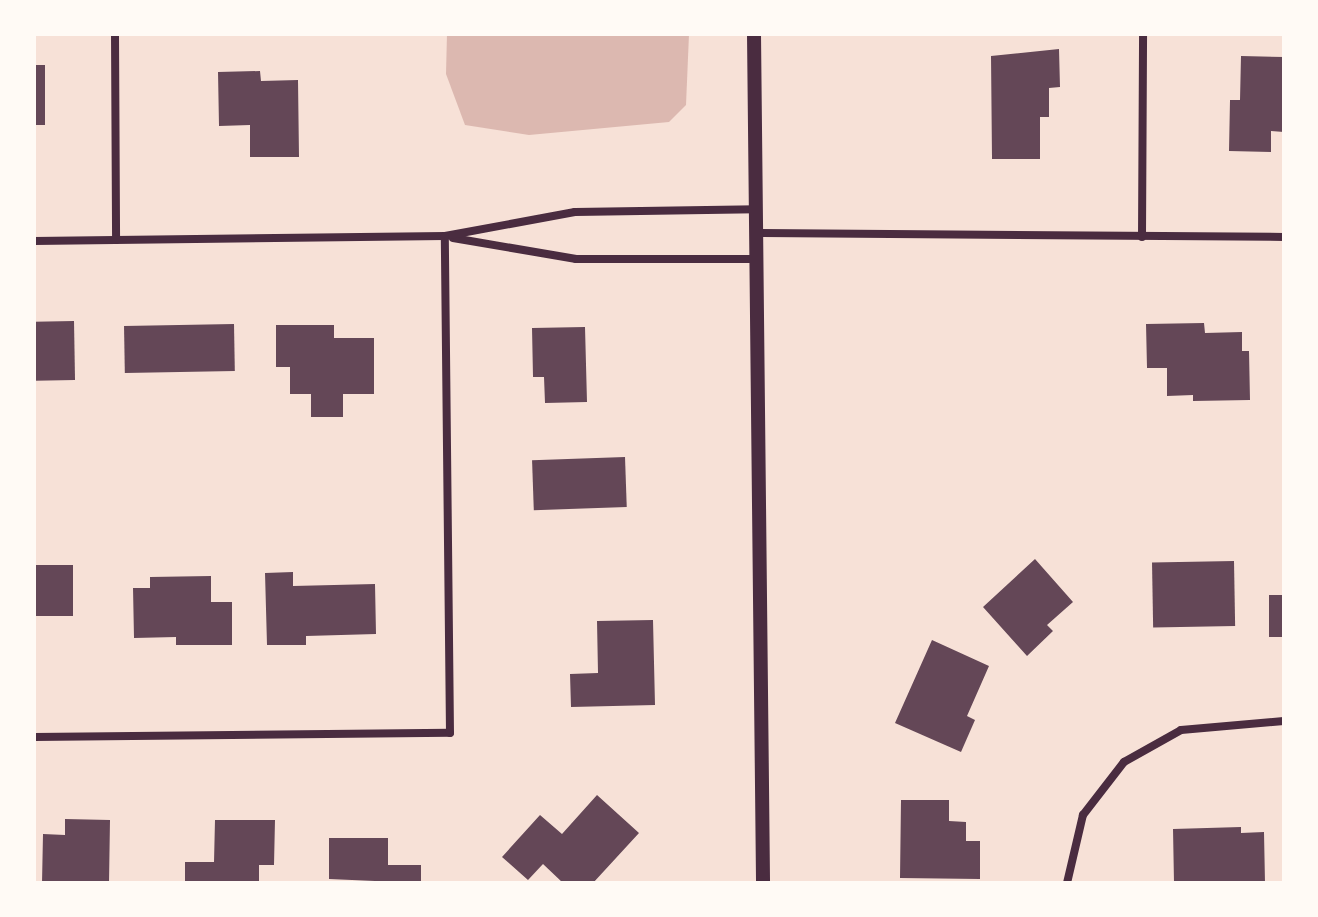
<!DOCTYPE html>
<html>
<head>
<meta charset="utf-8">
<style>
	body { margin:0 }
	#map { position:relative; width:1318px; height:917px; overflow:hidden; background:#f7e1d7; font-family:Ubuntu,sans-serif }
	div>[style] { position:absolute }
	.water>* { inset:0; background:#dcb8b0 }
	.building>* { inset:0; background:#644757; transform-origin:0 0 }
	.minor>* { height:8px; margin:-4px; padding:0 4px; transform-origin:4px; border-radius:4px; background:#4a2c40 }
	.tertiary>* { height:14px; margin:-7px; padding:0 7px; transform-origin:7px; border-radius:7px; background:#4a2c40 }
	span { translate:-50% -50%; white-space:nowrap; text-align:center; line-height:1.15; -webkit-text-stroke:6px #fffaf5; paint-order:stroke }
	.frame { position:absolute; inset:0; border:36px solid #fffaf5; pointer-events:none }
</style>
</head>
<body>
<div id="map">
	<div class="water">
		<i style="clip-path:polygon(447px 34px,689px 34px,686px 105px,669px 122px,529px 135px,465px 125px,446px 74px)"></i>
	</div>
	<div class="building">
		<i style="clip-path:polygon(1059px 49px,1060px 87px,1049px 88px,1049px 117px,1040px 117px,1040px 159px,992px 159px,991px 56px)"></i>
		<i style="clip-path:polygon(1241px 56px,1284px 57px,1284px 132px,1271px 131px,1271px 152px,1229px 151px,1230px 100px,1240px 100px)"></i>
		<i style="left:34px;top:65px;width:11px;height:60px"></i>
		<i style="clip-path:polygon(260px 71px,261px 81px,298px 80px,299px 157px,250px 157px,250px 125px,219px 126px,218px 72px)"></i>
		<i style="left:74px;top:321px;width:59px;height:40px;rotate:89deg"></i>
		<i style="clip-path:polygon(1204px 323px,1205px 333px,1242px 332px,1242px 351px,1249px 351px,1250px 400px,1193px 401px,1193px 395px,1167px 396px,1167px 368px,1147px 368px,1146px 324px)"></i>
		<i style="left:234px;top:324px;width:47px;height:110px;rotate:89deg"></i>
		<i style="clip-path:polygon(276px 325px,334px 325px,334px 338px,374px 338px,374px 394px,343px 394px,343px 417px,311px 417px,311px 394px,290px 394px,290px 367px,276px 367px)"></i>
		<i style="clip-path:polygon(585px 327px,587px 402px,545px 403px,544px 377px,533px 377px,532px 328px)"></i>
		<i style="left:625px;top:457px;width:50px;height:93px;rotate:88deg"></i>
		<i style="clip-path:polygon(1035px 559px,1073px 602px,1047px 625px,1053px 631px,1027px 656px,983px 607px)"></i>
		<i style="left:1234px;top:561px;width:65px;height:82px;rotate:89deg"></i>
		<i style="left:34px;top:565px;width:39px;height:51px"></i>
		<i style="clip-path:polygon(293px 572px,293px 586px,375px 584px,376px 634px,306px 636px,306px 645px,267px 645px,265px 573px)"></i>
		<i style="clip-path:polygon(211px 576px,211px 602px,232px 602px,232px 645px,176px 645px,176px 637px,134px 638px,133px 588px,150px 588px,150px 577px)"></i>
		<i style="left:1284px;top:595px;width:42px;height:15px;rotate:90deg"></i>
		<i style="clip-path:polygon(653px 620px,655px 705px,571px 707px,570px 674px,598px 673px,597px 621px)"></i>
		<i style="clip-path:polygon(932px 640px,989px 666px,967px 716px,975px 720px,961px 752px,895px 723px)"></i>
		<i style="clip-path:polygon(597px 795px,639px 833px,593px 883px,563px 883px,543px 864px,528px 880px,502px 857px,540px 815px,562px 834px)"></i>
		<i style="clip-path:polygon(901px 800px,949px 800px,949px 821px,966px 822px,966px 841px,980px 841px,980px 879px,900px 878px)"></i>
		<i style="clip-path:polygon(65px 819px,110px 820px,109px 883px,42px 883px,43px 834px,65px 835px)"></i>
		<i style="clip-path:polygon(215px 820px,275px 820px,274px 865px,259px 865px,259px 883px,185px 883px,185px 862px,214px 862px)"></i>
		<i style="clip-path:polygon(1241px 827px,1241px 833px,1264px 832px,1265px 883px,1174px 883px,1173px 829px)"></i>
		<i style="clip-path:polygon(329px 838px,388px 838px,388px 865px,421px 865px,421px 883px,329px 879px)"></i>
	</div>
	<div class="minor">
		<i style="left:115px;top:34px;width:206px;rotate:89.7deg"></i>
		<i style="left:756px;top:233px;width:528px;rotate:0.43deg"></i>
		<i style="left:1142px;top:237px;width:203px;rotate:-89.7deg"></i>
		<i style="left:453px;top:238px;width:125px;rotate:9.7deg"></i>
		<i style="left:576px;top:259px;width:180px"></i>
		<i style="left:34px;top:241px;width:411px;rotate:-0.7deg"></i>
		<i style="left:445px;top:236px;width:132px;rotate:-10.5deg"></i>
		<i style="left:575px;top:212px;width:181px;rotate:-0.9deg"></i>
		<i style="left:34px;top:737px;width:416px;rotate:-0.6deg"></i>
		<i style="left:450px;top:733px;width:497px;rotate:-90.6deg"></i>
		<i style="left:1067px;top:883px;width:70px;rotate:-76.8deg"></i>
		<i style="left:1083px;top:815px;width:67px;rotate:-52.3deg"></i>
		<i style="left:1124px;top:762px;width:65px;rotate:-29.3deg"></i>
		<i style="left:1181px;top:730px;width:103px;rotate:-5deg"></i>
	</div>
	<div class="tertiary">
		<i style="left:754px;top:34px;width:849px;rotate:89.39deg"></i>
	</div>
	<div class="frame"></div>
</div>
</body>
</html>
